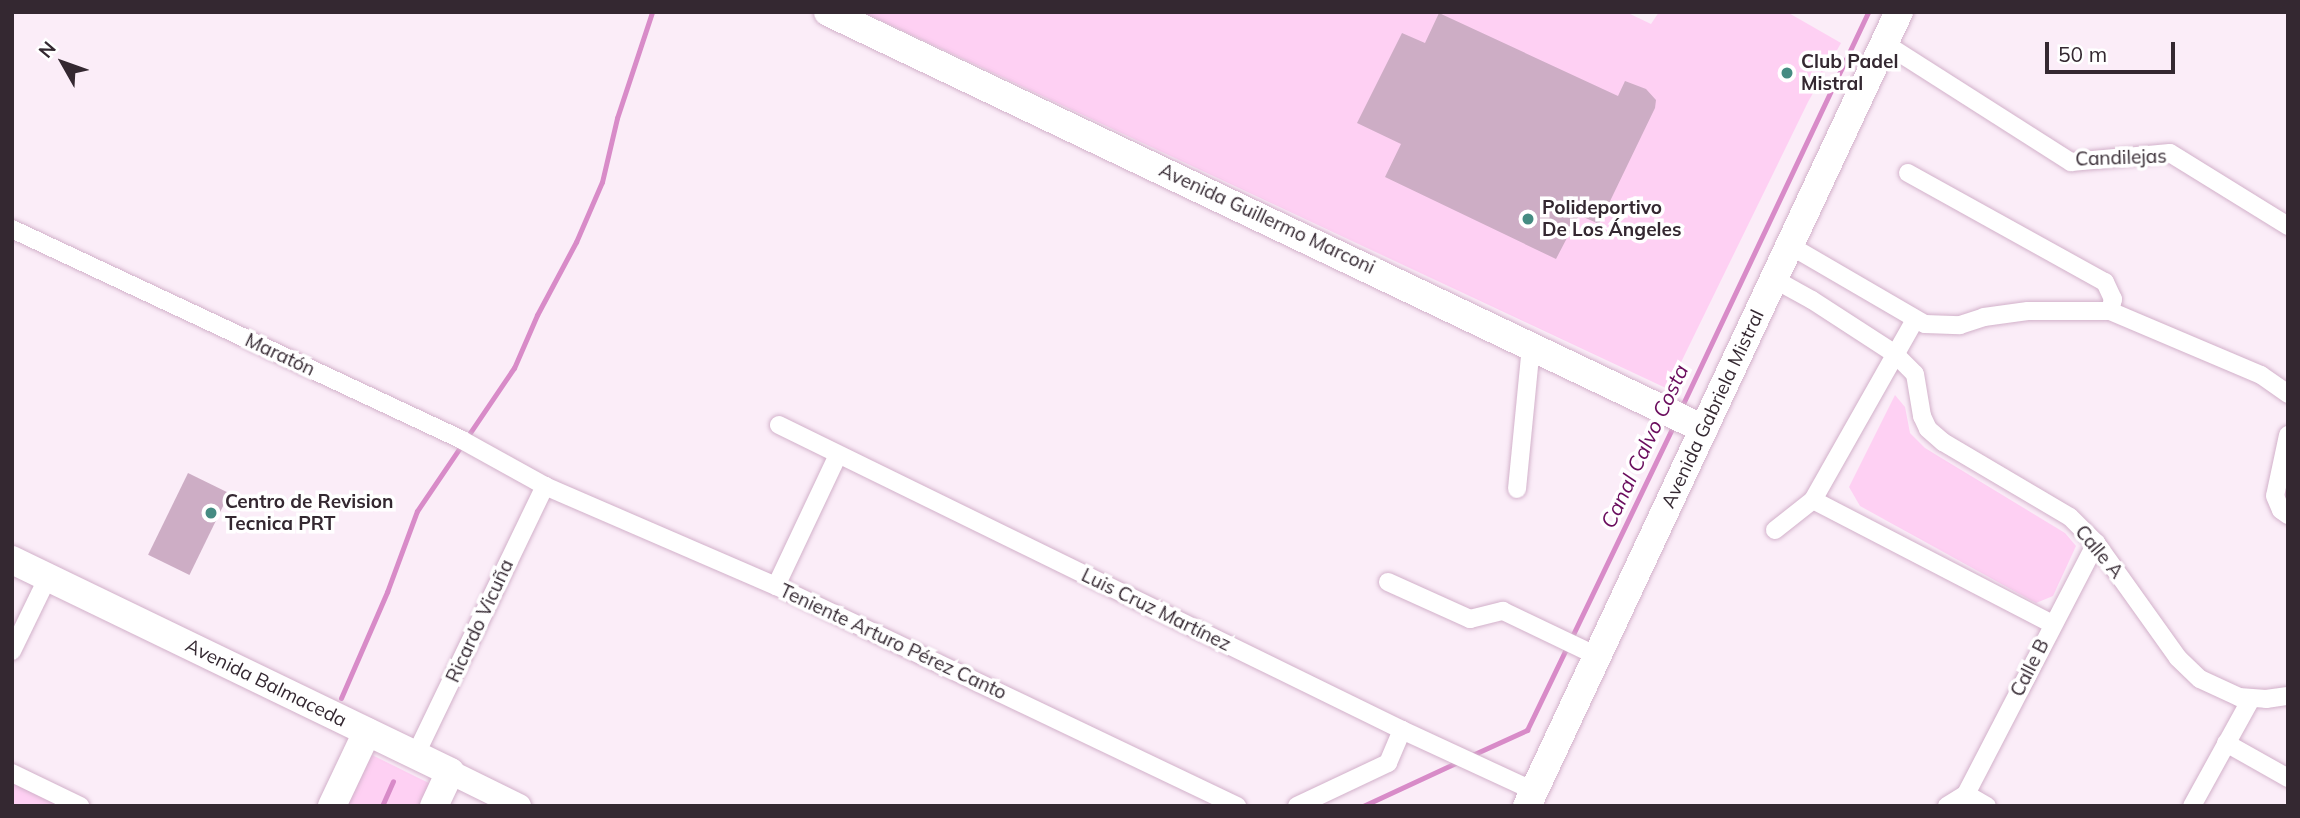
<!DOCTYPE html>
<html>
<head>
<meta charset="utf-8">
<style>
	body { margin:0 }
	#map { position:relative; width:2300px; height:818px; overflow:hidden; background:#fbedf8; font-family:Mulish,sans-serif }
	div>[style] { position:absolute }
	.green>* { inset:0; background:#fed0f3 }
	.stream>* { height:5px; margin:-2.5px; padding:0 2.5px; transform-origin:2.5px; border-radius:2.5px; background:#d88bc8 }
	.building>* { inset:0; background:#cdadc5; transform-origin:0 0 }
	.roads { filter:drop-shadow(0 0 2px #d2b1ca) drop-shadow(0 0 2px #d2b1ca) }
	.street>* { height:18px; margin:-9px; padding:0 9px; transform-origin:9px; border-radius:9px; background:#fff }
	.secondary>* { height:24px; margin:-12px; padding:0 12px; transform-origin:12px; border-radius:12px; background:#fff }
	.primary>* { height:28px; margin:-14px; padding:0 14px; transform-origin:14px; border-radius:14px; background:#fff }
	.dots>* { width:19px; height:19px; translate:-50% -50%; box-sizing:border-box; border:4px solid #fff; border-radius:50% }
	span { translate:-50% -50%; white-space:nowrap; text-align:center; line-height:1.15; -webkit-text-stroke:7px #fff; paint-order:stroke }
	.poi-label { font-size:19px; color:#342831; font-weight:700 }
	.left { translate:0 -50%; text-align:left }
	.street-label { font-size:19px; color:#342831 }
	.water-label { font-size:21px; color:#6a0c5d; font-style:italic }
	.frame { position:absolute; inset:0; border:14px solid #342831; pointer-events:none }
	.north { position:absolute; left:28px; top:28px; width:70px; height:70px; -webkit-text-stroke:5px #fff; paint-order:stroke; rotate:310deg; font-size:19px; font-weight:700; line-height:28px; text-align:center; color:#342831 }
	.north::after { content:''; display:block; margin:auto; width:24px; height:32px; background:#342831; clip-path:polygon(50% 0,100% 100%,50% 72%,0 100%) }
	.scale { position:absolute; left:2045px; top:42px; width:130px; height:32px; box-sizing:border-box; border:4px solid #342831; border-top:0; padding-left:9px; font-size:21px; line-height:24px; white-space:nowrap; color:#342831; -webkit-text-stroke:5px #fff; paint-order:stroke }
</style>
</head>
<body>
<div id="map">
	<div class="green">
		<i style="clip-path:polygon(863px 12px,1626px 12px,1651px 24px,1659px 12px,1787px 12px,1841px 43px,1808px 102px,1668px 389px)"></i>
		<i style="clip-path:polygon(1895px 395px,1905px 407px,1910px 433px,1925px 448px,2065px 533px,2076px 546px,2053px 596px,2036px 603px,1860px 506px,1849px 487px)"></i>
		<i style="clip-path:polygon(362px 750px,439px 788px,431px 806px,336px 806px)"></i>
		<i style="clip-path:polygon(12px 781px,62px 806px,12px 806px)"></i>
	</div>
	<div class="stream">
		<i style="left:1681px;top:408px;width:438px;rotate:-64.7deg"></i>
		<i style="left:341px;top:698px;width:116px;rotate:-66.5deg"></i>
		<i style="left:387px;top:592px;width:86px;rotate:-69.7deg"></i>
		<i style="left:417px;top:511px;width:173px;rotate:-55.9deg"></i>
		<i style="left:514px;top:368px;width:58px;rotate:-66.5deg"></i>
		<i style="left:537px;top:315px;width:83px;rotate:-61.9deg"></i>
		<i style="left:576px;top:242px;width:65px;rotate:-66.6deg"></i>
		<i style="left:602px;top:182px;width:66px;rotate:-76.8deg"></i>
		<i style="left:617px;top:118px;width:112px;rotate:-71.7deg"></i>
		<i style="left:1470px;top:756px;width:63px;rotate:-24.5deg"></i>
		<i style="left:1527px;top:730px;width:339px;rotate:-64.3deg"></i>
		<i style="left:382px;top:806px;width:27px;rotate:-66deg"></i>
		<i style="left:1363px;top:806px;width:105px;rotate:-24.9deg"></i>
	</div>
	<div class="building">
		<i style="clip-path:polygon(1439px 13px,1618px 96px,1625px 81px,1646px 89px,1656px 100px,1655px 108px,1599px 224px,1579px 215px,1556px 259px,1385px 177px,1401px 144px,1357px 123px,1402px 33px,1425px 43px)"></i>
		<i style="left:188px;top:473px;width:46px;height:91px;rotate:26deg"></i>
	</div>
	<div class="roads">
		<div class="street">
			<i style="left:1884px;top:43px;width:222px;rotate:32.5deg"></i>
			<i style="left:2071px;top:162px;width:99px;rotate:-5.2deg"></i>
			<i style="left:2170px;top:153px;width:139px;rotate:31.7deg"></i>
			<i style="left:1908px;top:173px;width:225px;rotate:29deg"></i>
			<i style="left:2105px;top:282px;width:19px;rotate:65deg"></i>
			<i style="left:2113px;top:299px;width:12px;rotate:104deg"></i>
			<i style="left:12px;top:229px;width:497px;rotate:25.1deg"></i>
			<i style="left:462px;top:440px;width:95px;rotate:29deg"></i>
			<i style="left:545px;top:486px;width:252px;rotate:23.4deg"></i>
			<i style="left:776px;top:586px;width:511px;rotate:25.51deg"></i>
			<i style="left:1789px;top:245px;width:157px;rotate:30.2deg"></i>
			<i style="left:1925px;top:324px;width:35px;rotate:2deg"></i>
			<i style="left:1960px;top:325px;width:25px;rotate:-18deg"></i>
			<i style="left:1984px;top:317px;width:44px;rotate:-7.8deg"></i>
			<i style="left:2028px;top:311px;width:82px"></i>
			<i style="left:2110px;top:311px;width:164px;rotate:23deg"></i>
			<i style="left:2261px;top:375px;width:33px;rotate:35deg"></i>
			<i style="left:1774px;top:279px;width:43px;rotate:28.9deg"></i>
			<i style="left:1812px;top:300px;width:99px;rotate:33deg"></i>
			<i style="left:1895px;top:354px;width:28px;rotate:45deg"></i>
			<i style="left:1915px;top:374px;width:43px;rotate:80.5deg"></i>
			<i style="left:1922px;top:416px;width:14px;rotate:65deg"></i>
			<i style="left:1928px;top:429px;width:20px;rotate:41deg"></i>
			<i style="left:1943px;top:442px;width:147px;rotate:30.6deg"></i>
			<i style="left:2070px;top:517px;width:37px;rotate:45deg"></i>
			<i style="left:2096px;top:543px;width:141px;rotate:54.5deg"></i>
			<i style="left:2178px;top:658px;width:30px;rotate:44deg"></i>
			<i style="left:2200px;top:679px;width:43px;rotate:24.8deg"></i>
			<i style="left:2239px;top:697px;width:27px;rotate:4deg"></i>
			<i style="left:2266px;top:699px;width:22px;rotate:-8deg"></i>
			<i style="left:779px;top:425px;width:694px;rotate:26.08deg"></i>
			<i style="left:1402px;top:730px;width:145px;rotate:24.8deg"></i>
			<i style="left:2288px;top:435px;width:62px;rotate:102deg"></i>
			<i style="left:2275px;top:496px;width:15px;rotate:67deg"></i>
			<i style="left:2281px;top:510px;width:9px;rotate:36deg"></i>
			<i style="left:1517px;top:489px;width:145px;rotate:-84.4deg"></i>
			<i style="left:1813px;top:500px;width:269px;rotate:27.4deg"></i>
			<i style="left:1775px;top:530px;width:48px;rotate:-38.3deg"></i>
			<i style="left:1813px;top:500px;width:207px;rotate:-60.5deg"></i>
			<i style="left:1388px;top:582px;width:90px;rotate:24.3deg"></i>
			<i style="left:1470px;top:619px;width:34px;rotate:-14deg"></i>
			<i style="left:1503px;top:611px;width:104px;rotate:25.6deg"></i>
			<i style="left:776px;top:586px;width:145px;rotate:-64.7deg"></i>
			<i style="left:12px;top:651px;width:82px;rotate:-64.1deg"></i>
			<i style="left:2226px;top:743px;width:71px;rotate:29.4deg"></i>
			<i style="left:415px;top:756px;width:300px;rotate:-64.3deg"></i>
			<i style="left:12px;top:773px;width:76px;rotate:25.9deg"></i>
			<i style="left:1966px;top:794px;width:283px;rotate:-62.6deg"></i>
			<i style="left:1966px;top:794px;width:24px;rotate:30deg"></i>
			<i style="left:1297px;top:806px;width:101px;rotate:-25.3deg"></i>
			<i style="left:1388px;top:763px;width:36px;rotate:-67deg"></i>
			<i style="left:1947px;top:806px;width:22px;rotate:-32deg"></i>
			<i style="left:2192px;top:806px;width:122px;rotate:-61.1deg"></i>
		</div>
		<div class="secondary">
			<i style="left:450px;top:772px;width:77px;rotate:26.2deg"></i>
		</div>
		<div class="primary">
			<i style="left:828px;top:12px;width:970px;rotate:25.46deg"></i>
			<i style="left:12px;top:560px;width:487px;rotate:25.8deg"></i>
			<i style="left:450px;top:772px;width:38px;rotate:115deg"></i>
			<i style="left:332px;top:806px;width:82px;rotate:-64.7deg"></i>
			<i style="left:1527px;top:806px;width:877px;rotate:-64.9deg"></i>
		</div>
	</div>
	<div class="dots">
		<i style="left:1787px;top:73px;background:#458b82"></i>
		<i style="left:1528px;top:219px;background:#458b82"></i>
		<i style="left:211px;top:513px;background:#458b82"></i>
	</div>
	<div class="poi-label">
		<span class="left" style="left:1801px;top:73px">Club Padel<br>Mistral</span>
		<span class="left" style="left:1542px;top:219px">Polideportivo<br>De Los Ángeles</span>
		<span class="left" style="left:225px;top:513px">Centro de Revision<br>Tecnica PRT</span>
	</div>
	<div class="street-label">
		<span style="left:2121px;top:158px;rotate:-2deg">Candilejas</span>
		<span style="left:1267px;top:219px;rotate:25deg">Avenida Guillermo Marconi</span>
		<span style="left:280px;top:355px;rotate:25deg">Maratón</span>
		<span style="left:1713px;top:409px;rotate:-65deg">Avenida Gabriela Mistral</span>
		<span style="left:2099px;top:552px;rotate:50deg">Calle A</span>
		<span style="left:1156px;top:610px;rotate:26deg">Luis Cruz Martínez</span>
		<span style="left:480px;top:621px;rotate:-65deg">Ricardo Vicuña</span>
		<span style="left:893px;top:642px;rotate:25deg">Teniente Arturo Pérez Canto</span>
		<span style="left:2030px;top:668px;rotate:-63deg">Calle B</span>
		<span style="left:266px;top:683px;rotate:26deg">Avenida Balmaceda</span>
	</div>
	<div class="water-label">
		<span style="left:1644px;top:446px;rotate:-65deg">Canal Calvo Costa</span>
	</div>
	<div class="frame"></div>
	<div class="north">N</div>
	<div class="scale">50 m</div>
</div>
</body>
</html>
